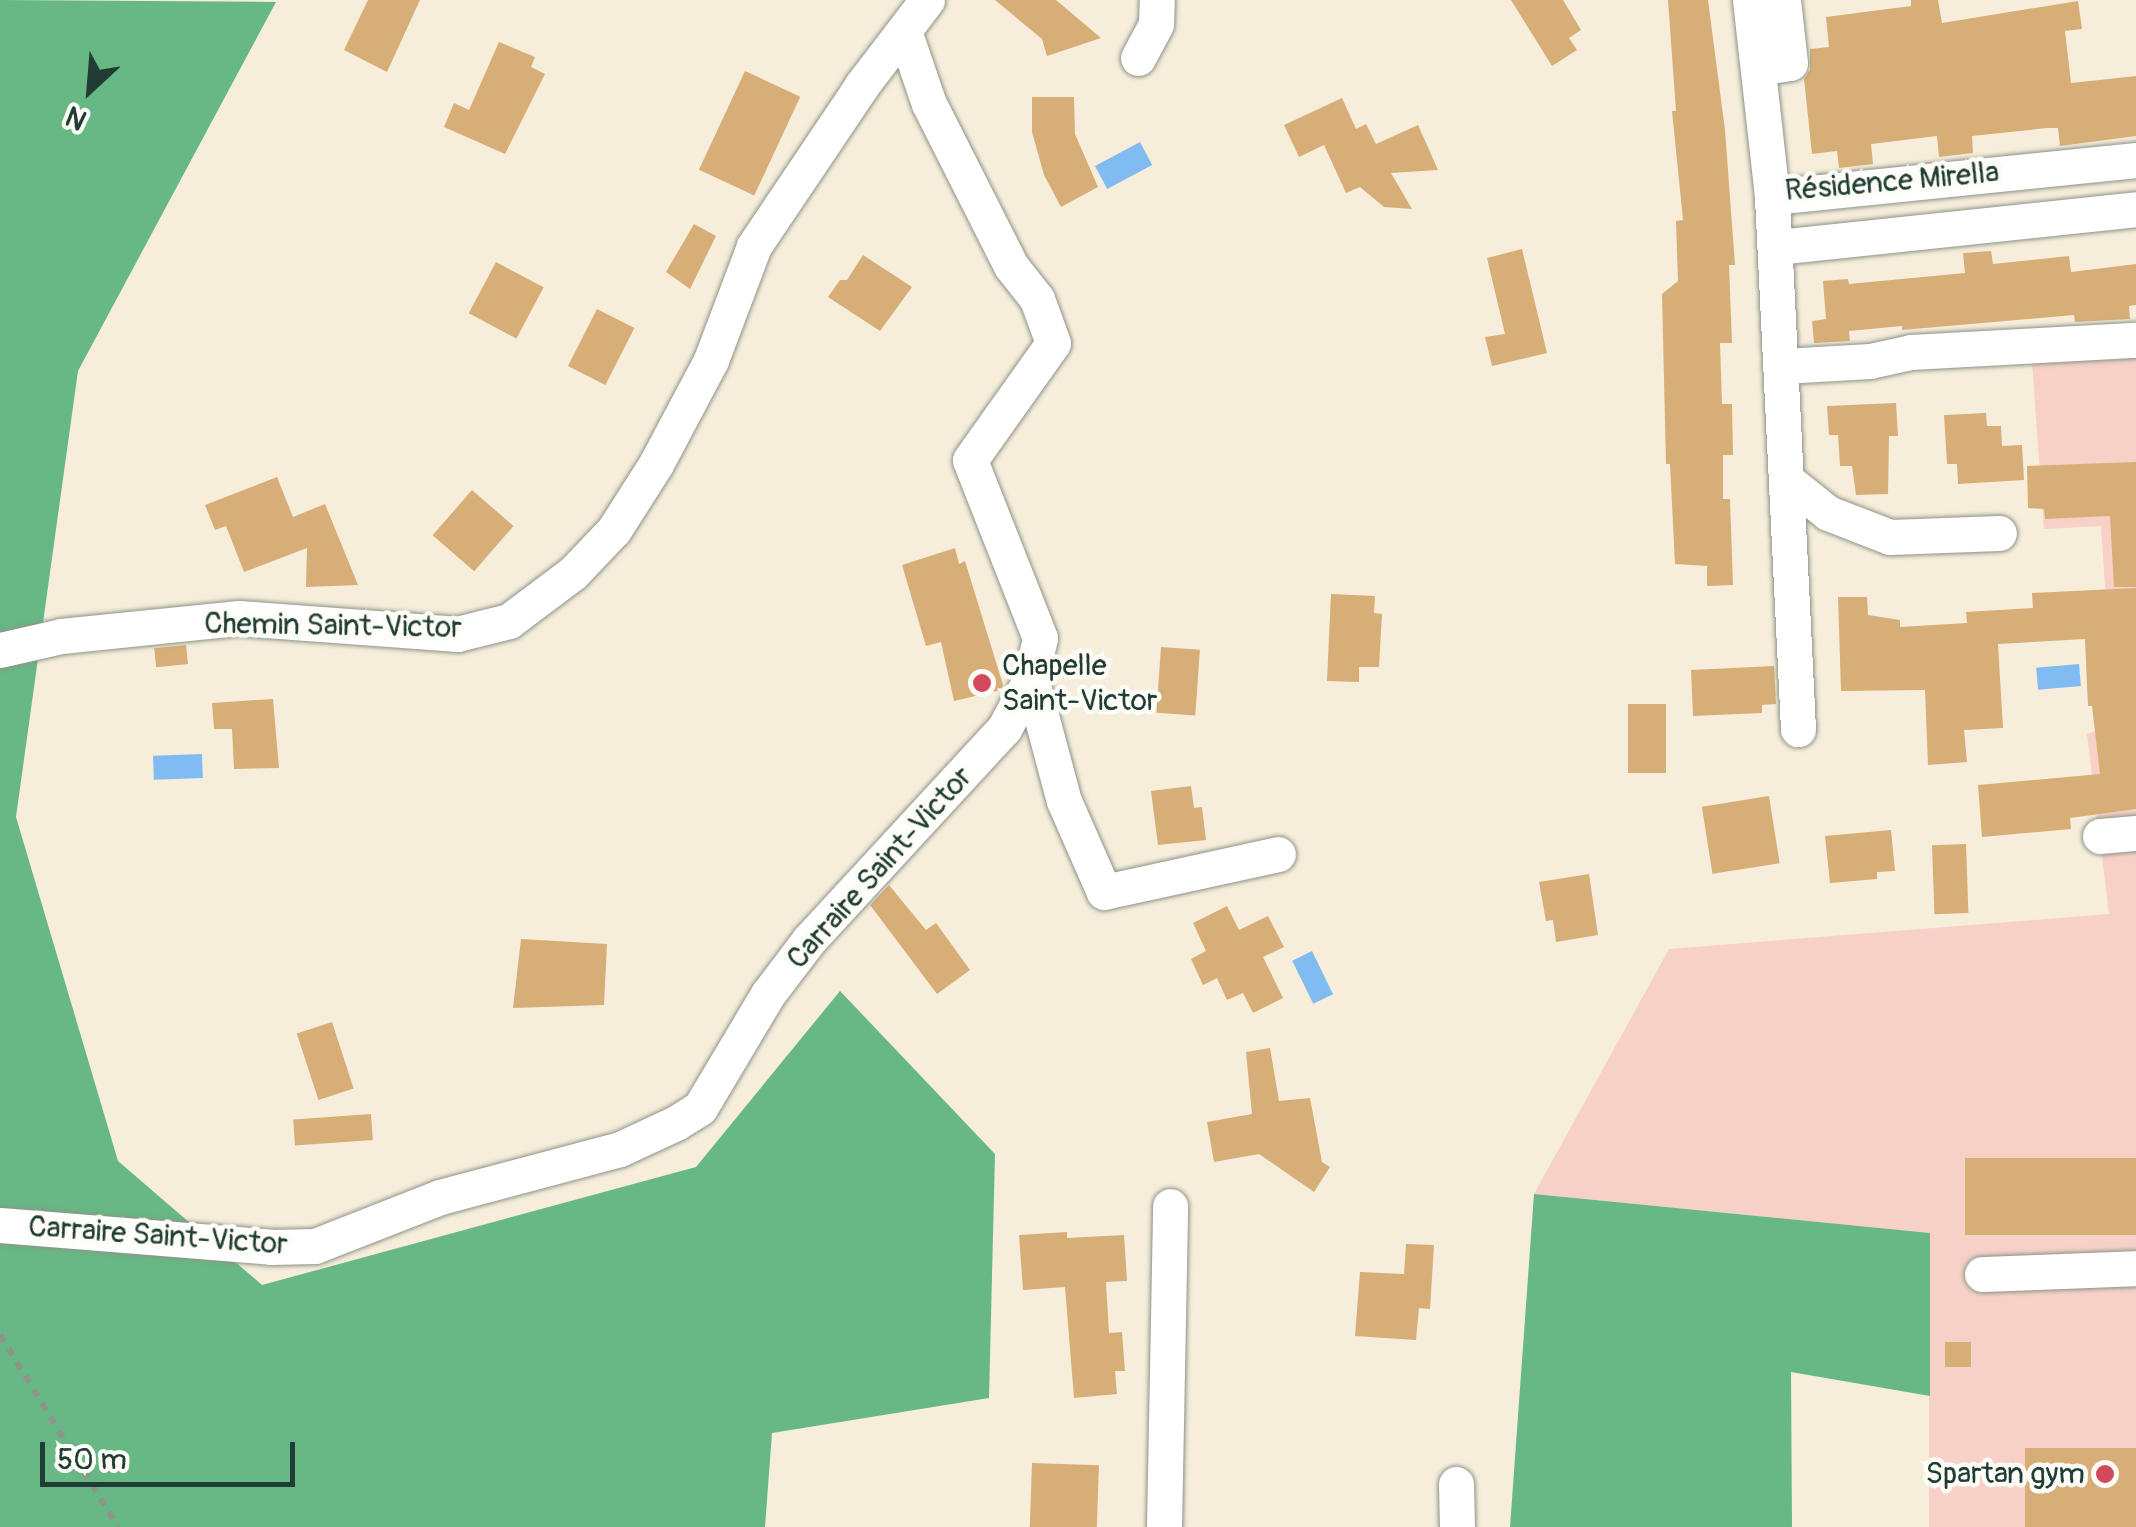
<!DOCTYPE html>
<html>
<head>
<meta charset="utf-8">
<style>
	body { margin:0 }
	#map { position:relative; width:2136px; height:1527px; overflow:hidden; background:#f7eddb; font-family:Pangolin,sans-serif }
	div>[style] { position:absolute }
	.built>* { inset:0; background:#f7d1c8 }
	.forest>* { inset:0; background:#67b884 }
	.water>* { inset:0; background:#80bbf2; transform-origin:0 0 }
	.building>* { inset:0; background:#d7ae77; transform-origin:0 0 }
	.path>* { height:6px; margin-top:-3px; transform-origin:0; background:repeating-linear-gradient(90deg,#8b9588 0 8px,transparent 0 16px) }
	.roads { filter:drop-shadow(0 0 2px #8b9588) drop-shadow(0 0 2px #8b9588) }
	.minor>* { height:35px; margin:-17.5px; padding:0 17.5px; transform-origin:17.5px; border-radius:17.5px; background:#fff }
	.dots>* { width:28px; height:28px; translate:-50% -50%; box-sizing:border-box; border:5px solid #fdfcf7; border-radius:50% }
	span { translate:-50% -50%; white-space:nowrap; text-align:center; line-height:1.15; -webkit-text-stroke:9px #fdfcf7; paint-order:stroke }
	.street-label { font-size:30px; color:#1f3d34 }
	.poi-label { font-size:30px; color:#1f3d34 }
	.left { translate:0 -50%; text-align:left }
	.right { translate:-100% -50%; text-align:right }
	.north { position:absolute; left:40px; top:40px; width:100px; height:100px; -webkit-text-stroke:8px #fdfcf7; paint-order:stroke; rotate:206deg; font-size:28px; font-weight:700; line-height:40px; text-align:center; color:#1f3d34 }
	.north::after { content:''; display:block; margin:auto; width:35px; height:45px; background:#1f3d34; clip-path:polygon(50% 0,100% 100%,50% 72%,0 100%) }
	.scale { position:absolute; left:40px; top:1442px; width:255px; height:45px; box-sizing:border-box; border:5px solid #1f3d34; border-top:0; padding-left:12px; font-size:30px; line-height:35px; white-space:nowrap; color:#1f3d34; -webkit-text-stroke:8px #fdfcf7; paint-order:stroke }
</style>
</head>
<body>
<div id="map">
	<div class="built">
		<i style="clip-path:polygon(2136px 337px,2136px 1527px,1929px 1527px,1929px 1233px,1534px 1194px,1669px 949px,2109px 914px,2087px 734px,2114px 723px,2101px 526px,2044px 529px,2031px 348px)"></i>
	</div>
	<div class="forest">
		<i style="clip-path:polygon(0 0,276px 2px,78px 371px,16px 817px,118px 1161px,262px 1285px,696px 1167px,840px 991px,995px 1154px,989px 1398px,772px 1433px,765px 1527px,0 1527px)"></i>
		<i style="clip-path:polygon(1534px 1194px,1930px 1233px,1930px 1396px,1791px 1372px,1792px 1527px,1510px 1527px)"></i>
	</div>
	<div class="water">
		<i style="left:1140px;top:142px;width:26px;height:51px;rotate:62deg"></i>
		<i style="left:2079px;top:664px;width:22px;height:43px;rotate:85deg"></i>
		<i style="left:202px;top:754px;width:24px;height:49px;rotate:88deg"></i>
		<i style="left:1312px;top:951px;width:48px;height:22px;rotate:64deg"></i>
	</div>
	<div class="building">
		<i style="clip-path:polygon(368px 0,420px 0,387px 72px,344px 50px)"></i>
		<i style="clip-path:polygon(995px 0,1056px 0,1101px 38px,1047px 56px,1042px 39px)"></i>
		<i style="clip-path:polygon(1511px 0,1563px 0,1581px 30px,1569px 38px,1577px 50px,1552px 66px)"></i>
		<i style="clip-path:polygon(1668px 0,1708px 0,1725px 130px,1735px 265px,1729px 265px,1732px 343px,1720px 343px,1722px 404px,1732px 404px,1733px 455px,1723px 455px,1723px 499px,1730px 499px,1733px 585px,1707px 586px,1707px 566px,1675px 564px,1670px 464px,1666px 464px,1662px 294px,1678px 281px,1676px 221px,1683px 220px,1672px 111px,1676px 111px)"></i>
		<i style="clip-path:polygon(1911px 0,1938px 0,1942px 23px,2078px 1px,2082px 29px,2065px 31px,2071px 83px,2136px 76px,2136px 136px,2060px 146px,2058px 128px,2047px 128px,1972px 136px,1973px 153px,1939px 157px,1937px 136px,1871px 144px,1873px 164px,1839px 168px,1837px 151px,1812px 154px,1804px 79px,1810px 70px,1810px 49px,1829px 47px,1826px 17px,1911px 6px)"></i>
		<i style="clip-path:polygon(499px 42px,535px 57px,531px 67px,545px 74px,505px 154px,444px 127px,454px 103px,469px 110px)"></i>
		<i style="left:745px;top:71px;width:61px;height:109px;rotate:25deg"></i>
		<i style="clip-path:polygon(1032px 97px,1074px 97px,1075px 134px,1098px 187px,1061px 207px,1044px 175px,1032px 132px)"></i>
		<i style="clip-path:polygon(1342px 98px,1356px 129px,1366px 124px,1376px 144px,1418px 125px,1438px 170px,1391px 173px,1412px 209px,1384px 207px,1360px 187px,1346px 193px,1324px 145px,1299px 157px,1284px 125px)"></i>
		<i style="clip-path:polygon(694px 224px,716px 236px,690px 289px,666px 272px)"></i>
		<i style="clip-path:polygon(1522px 249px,1547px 353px,1492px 366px,1485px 337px,1505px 334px,1487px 258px)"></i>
		<i style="clip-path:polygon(1991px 251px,1993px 264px,2069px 256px,2071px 272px,2136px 264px,2136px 305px,2129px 306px,2130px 319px,2075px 322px,2074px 315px,1902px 330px,1902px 326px,1849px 331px,1850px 341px,1814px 343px,1812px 321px,1826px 319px,1823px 281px,1848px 279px,1849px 284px,1965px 273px,1963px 253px)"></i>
		<i style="clip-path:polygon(863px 255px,912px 287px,880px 331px,828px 297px,840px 280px,847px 280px)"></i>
		<i style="left:496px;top:262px;width:54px;height:58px;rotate:28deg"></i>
		<i style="left:597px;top:309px;width:42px;height:64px;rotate:27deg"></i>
		<i style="clip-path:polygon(1896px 403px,1898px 436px,1889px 436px,1888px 494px,1856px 495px,1852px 466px,1840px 466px,1838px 435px,1829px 435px,1827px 406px)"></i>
		<i style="clip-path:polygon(1986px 413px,1987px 426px,2001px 426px,2002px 446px,2022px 445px,2024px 480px,1958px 484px,1957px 464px,1947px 464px,1944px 415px)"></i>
		<i style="clip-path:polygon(2136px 462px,2136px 587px,2114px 587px,2110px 516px,2045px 519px,2044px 509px,2028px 508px,2027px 466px)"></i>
		<i style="clip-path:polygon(277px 477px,293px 517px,325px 504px,358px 585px,306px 587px,307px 548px,244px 572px,226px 526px,215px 530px,205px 505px)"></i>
		<i style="left:472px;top:490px;width:55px;height:60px;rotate:41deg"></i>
		<i style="clip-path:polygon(955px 548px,959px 564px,965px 561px,1003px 685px,1001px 690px,954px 701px,941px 642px,926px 646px,902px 565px)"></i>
		<i style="clip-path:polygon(2136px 588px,2136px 809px,2070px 818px,2071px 829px,1982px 837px,1978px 785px,2100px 774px,2092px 706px,2088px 706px,2085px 639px,1998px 644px,2003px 728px,1964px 730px,1967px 762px,1928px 765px,1925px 690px,1841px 691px,1838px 597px,1867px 597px,1868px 615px,1900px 620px,1900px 627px,1967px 623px,1966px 612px,2033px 608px,2032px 593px)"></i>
		<i style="clip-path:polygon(1331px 594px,1375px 596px,1374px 613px,1382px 614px,1379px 667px,1359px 667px,1359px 682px,1327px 681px)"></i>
		<i style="left:186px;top:645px;width:19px;height:32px;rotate:84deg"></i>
		<i style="left:1161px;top:647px;width:39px;height:66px;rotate:4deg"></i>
		<i style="clip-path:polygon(1774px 666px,1776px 704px,1762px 705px,1762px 713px,1693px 716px,1691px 670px)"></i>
		<i style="clip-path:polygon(273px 699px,279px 768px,234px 769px,232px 729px,214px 729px,212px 703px)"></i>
		<i style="left:1628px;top:704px;width:38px;height:69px"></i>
		<i style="clip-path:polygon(1191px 786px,1194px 808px,1202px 807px,1206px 840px,1158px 845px,1151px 791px)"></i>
		<i style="left:1769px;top:796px;width:68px;height:68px;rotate:81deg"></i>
		<i style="clip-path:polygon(1891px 830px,1895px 871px,1877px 872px,1877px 879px,1830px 883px,1825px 836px)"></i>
		<i style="left:1966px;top:844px;width:69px;height:34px;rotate:88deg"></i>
		<i style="clip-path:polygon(1589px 874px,1598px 935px,1556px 942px,1553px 920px,1546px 921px,1539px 882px)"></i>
		<i style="clip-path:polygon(889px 885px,926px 930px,936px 923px,970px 970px,937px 994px,870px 905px)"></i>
		<i style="clip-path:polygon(1227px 906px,1239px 930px,1268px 916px,1284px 947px,1263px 957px,1283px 998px,1253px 1013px,1243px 993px,1227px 1000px,1217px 978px,1203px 985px,1191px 959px,1206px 951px,1193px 923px)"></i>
		<i style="clip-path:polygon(521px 939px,607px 944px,604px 1005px,513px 1008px)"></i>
		<i style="left:332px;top:1022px;width:70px;height:37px;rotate:72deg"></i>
		<i style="clip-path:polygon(1270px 1048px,1279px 1101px,1310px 1098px,1322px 1162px,1330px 1167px,1314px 1192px,1259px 1154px,1214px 1162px,1207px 1122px,1252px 1114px,1246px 1052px)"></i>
		<i style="left:371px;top:1114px;width:26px;height:78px;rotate:86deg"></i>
		<i style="left:2136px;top:1158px;width:77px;height:171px;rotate:90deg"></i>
		<i style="clip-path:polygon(1067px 1232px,1067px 1238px,1124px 1235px,1127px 1281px,1106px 1282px,1109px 1333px,1122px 1332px,1125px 1371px,1115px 1371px,1117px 1394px,1074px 1398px,1065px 1287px,1023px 1290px,1019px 1235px)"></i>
		<i style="clip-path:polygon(1406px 1244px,1434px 1245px,1430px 1309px,1419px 1308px,1416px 1340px,1355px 1336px,1360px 1272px,1404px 1274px)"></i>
		<i style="left:1945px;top:1342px;width:26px;height:25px"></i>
		<i style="left:2136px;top:1448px;width:79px;height:111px;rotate:90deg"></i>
		<i style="left:1032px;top:1463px;width:67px;height:64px;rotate:2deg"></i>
	</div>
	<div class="path">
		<i style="left:0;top:1335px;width:225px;rotate:58.4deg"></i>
	</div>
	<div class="roads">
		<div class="minor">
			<i style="left:1750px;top:0;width:198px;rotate:83.6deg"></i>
			<i style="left:1772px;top:197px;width:366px;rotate:-5.8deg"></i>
			<i style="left:1138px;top:58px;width:38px;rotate:-62deg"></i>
			<i style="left:1156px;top:24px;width:24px;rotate:-88deg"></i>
			<i style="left:1758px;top:68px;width:32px;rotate:-9deg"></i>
			<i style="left:1790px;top:63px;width:63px;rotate:-96.3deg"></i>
			<i style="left:1772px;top:197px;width:533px;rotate:87.2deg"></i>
			<i style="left:1777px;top:247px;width:361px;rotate:-6deg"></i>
			<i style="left:1783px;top:366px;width:87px;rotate:-3.3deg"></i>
			<i style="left:1870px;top:361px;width:42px;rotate:-12.4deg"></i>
			<i style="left:1911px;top:352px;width:225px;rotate:-3.1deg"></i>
			<i style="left:1789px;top:482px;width:50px;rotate:38.5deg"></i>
			<i style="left:1828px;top:513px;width:66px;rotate:21.2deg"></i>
			<i style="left:1890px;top:537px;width:109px;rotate:-2.1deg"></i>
			<i style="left:0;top:650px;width:63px;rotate:-12.9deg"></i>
			<i style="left:61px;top:636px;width:179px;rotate:-5.8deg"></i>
			<i style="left:239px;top:618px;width:219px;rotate:4.2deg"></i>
			<i style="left:457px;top:634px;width:54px;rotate:-14deg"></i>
			<i style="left:509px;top:621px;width:80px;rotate:-36.9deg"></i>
			<i style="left:573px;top:573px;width:59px;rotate:-46.4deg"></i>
			<i style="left:614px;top:530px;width:78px;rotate:-57.5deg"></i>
			<i style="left:656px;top:464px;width:118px;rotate:-62.1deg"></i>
			<i style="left:711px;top:360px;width:122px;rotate:-69.3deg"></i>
			<i style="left:754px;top:246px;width:194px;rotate:-56.1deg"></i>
			<i style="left:862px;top:85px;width:107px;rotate:-52.6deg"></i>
			<i style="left:1031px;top:678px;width:127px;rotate:75deg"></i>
			<i style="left:1064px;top:801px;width:99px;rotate:66.3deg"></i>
			<i style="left:1104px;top:892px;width:178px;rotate:-12.3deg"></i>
			<i style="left:2100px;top:836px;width:36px;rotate:-5deg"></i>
			<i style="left:0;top:1225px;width:272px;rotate:4.6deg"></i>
			<i style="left:271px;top:1247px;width:44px;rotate:-1.3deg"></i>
			<i style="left:315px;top:1246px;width:134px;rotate:-21.4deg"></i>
			<i style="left:440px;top:1197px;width:186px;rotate:-14.9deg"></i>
			<i style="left:620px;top:1149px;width:62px;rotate:-24.9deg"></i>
			<i style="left:676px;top:1123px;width:28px;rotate:-32deg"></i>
			<i style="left:700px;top:1108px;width:133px;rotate:-59.2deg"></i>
			<i style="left:768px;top:994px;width:68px;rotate:-52.8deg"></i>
			<i style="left:809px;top:940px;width:287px;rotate:-47.3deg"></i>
			<i style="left:1004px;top:729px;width:58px;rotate:-62.1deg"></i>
			<i style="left:1031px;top:678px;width:41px;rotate:-77.3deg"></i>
			<i style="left:1040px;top:638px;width:191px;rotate:-111.5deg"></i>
			<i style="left:970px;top:460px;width:143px;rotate:-54.6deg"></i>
			<i style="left:1053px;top:343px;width:47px;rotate:-110deg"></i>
			<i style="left:1037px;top:299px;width:42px;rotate:-128.2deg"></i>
			<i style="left:1011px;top:266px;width:182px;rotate:-116.8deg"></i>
			<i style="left:929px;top:104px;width:77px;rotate:-108.9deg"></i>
			<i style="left:1982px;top:1274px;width:154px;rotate:-2.2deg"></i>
			<i style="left:1456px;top:1484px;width:43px;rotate:88.7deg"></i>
			<i style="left:1164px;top:1527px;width:321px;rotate:-88.9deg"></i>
		</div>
	</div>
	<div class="dots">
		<i style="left:982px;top:683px;background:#d1495b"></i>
		<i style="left:2105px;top:1474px;background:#d1495b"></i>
	</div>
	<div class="street-label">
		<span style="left:1892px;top:182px;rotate:-5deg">Résidence Mirella</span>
		<span style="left:333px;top:626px;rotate:1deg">Chemin Saint-Victor</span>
		<span style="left:880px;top:868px;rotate:-48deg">Carraire Saint-Victor</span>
		<span style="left:158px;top:1236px;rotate:4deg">Carraire Saint-Victor</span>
	</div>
	<div class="poi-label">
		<span class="left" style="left:1002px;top:683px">Chapelle<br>Saint-Victor</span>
		<span class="right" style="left:2085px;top:1474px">Spartan gym</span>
	</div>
	<div class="north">N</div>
	<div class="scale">50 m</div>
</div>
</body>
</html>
